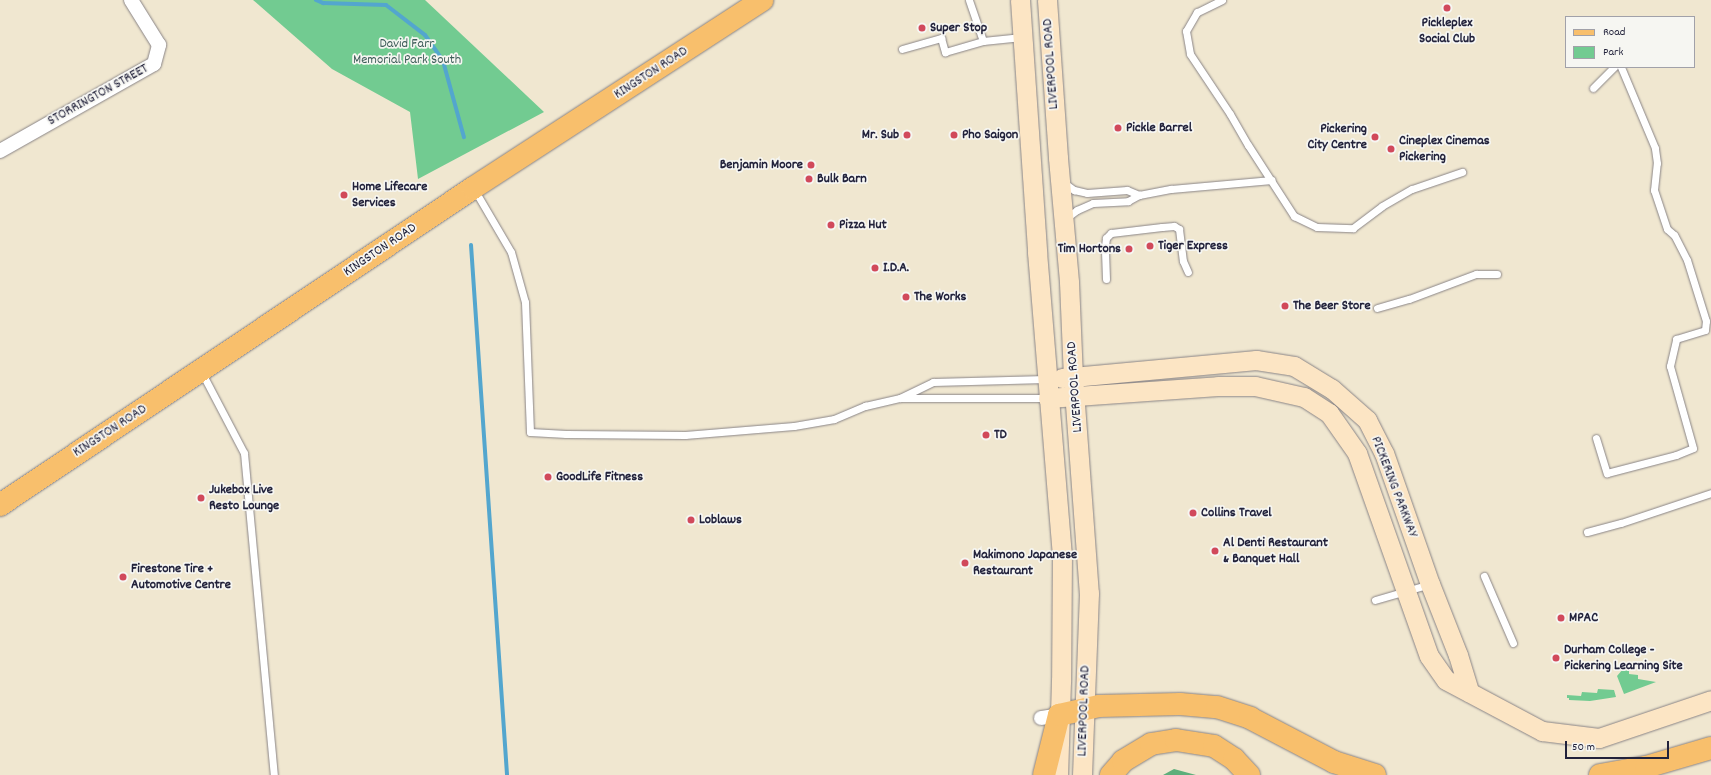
<!DOCTYPE html>
<html>
<head>
<meta charset="utf-8">
<style>
	body { margin:0 }
	#map { position:relative; width:1711px; height:775px; overflow:hidden; background:#f0e7d0; font-family:Dekko,sans-serif }
	div>[style] { position:absolute }
	.green>* { inset:0; background:#72cb91 }
	.forest>* { inset:0; background:#5daf7b }
	.stream>* { height:4px; margin:-2px; padding:0 2px; transform-origin:2px; border-radius:2px; background:#53a6ce }
	.roads { filter:drop-shadow(0 0 1px #898486) drop-shadow(0 0 1px #898486) }
	.lane>* { height:7px; margin:-3.5px; padding:0 3.5px; transform-origin:3.5px; border-radius:3.5px; background:#fff }
	.street>* { height:14px; margin:-7px; padding:0 7px; transform-origin:7px; border-radius:7px; background:#fff }
	.secondary>* { height:19px; margin:-9.5px; padding:0 9.5px; transform-origin:9.5px; border-radius:9.5px; background:#fce5c4 }
	.primary>* { height:22px; margin:-11px; padding:0 11px; transform-origin:11px; border-radius:11px; background:#f8bf6c }
	.highway>* { height:22px; margin:-11px; padding:0 11px; transform-origin:11px; border-radius:11px; background:#f8bf6c }
	.dots>* { width:11px; height:11px; translate:-50% -50%; box-sizing:border-box; border:2px solid #f6f6f2; border-radius:50% }
	span { translate:-50% -50%; white-space:nowrap; text-align:center; line-height:1.15; -webkit-text-stroke:3.5px #f6f6f2; paint-order:stroke }
	.poi-label { font-size:14px; color:#22223b; font-weight:700 }
	.left { translate:0 -50%; text-align:left }
	.right { translate:-100% -50%; text-align:right }
	.park-label { font-size:14px; color:#3e5d59 }
	.street-label { font-size:14px; color:#22223b }
	.legend { position:absolute; left:1565px; top:16px; width:130px; height:52px; box-sizing:border-box; background:#f6f6f2; border:1px solid #a1a1a9; margin:0; padding:5px 7px; list-style:none; font-size:12px; color:#22223b }
	.legend li { display:flex; align-items:center; gap:8px; height:20px }
	.legend b { width:20px; border:1px solid #a1a1a9 }
	.scale { position:absolute; left:1565px; top:741px; width:104px; height:18px; box-sizing:border-box; border:2px solid #22223b; border-top:0; padding-left:5px; font-size:12px; line-height:14px; white-space:nowrap; color:#22223b; -webkit-text-stroke:3px #f6f6f2; paint-order:stroke }
</style>
</head>
<body>
<div id="map">
	<div class="green">
		<i style="clip-path:polygon(253px 0,425px 0,544px 112px,418px 179px,410px 112px,332px 69px)"></i>
		<i style="clip-path:polygon(1623px 669px,1629px 670px,1629px 674px,1638px 675px,1638px 679px,1656px 682px,1624px 694px,1617px 676px)"></i>
		<i style="clip-path:polygon(1598px 689px,1614px 690px,1616px 697px,1590px 701px,1569px 700px,1569px 698px,1567px 698px,1567px 695px,1581px 696px,1582px 692px,1597px 693px)"></i>
	</div>
	<div class="forest">
		<i style="clip-path:polygon(1174px 769px,1196px 775px,1163px 775px)"></i>
	</div>
	<div class="stream">
		<i style="left:316px;top:0;width:8px;rotate:23deg"></i>
		<i style="left:323px;top:3px;width:63px;rotate:1.8deg"></i>
		<i style="left:386px;top:5px;width:49px;rotate:37.6deg"></i>
		<i style="left:425px;top:35px;width:32px;rotate:55deg"></i>
		<i style="left:443px;top:61px;width:79px;rotate:74.6deg"></i>
		<i style="left:471px;top:245px;width:531px;rotate:86.11deg"></i>
	</div>
	<div class="roads">
		<div class="lane">
			<i style="left:1222px;top:0;width:28px;rotate:154deg"></i>
			<i style="left:1197px;top:12px;width:22px;rotate:120deg"></i>
			<i style="left:1186px;top:31px;width:23px;rotate:80deg"></i>
			<i style="left:1190px;top:54px;width:72px;rotate:56.3deg"></i>
			<i style="left:1230px;top:114px;width:36px;rotate:60deg"></i>
			<i style="left:1248px;top:145px;width:85px;rotate:57.1deg"></i>
			<i style="left:1294px;top:216px;width:25px;rotate:26deg"></i>
			<i style="left:1317px;top:227px;width:36px;rotate:2deg"></i>
			<i style="left:1353px;top:228px;width:36px;rotate:-37deg"></i>
			<i style="left:1382px;top:206px;width:34px;rotate:-30deg"></i>
			<i style="left:1412px;top:189px;width:53px;rotate:-18.8deg"></i>
			<i style="left:983px;top:41px;width:39px;rotate:-6deg"></i>
			<i style="left:902px;top:49px;width:41px;rotate:-15.8deg"></i>
			<i style="left:941px;top:38px;width:15px;rotate:74deg"></i>
			<i style="left:945px;top:52px;width:40px;rotate:-16deg"></i>
			<i style="left:983px;top:41px;width:43px;rotate:-108.9deg"></i>
			<i style="left:1593px;top:88px;width:30px;rotate:-45deg"></i>
			<i style="left:1063px;top:182px;width:14px;rotate:36deg"></i>
			<i style="left:1074px;top:190px;width:13px;rotate:13deg"></i>
			<i style="left:1087px;top:193px;width:40px;rotate:-4.3deg"></i>
			<i style="left:1127px;top:190px;width:13px;rotate:23deg"></i>
			<i style="left:474px;top:189px;width:73px;rotate:59.6deg"></i>
			<i style="left:511px;top:252px;width:52px;rotate:74.4deg"></i>
			<i style="left:525px;top:302px;width:130px;rotate:87.8deg"></i>
			<i style="left:530px;top:432px;width:36px;rotate:3deg"></i>
			<i style="left:566px;top:434px;width:119px;rotate:0.5deg"></i>
			<i style="left:685px;top:435px;width:109px;rotate:-4.7deg"></i>
			<i style="left:794px;top:426px;width:41px;rotate:-9.9deg"></i>
			<i style="left:834px;top:419px;width:34px;rotate:-23deg"></i>
			<i style="left:865px;top:406px;width:36px;rotate:-13deg"></i>
			<i style="left:900px;top:398px;width:37px;rotate:-26deg"></i>
			<i style="left:933px;top:382px;width:113px;rotate:-1.5deg"></i>
			<i style="left:1065px;top:219px;width:15px;rotate:-37deg"></i>
			<i style="left:1077px;top:210px;width:17px;rotate:-24deg"></i>
			<i style="left:1093px;top:203px;width:35px;rotate:-3deg"></i>
			<i style="left:1128px;top:201px;width:13px;rotate:-29deg"></i>
			<i style="left:1139px;top:195px;width:33px;rotate:-11deg"></i>
			<i style="left:1171px;top:189px;width:101px;rotate:-5.1deg"></i>
			<i style="left:1106px;top:279px;width:33px;rotate:-92deg"></i>
			<i style="left:1105px;top:246px;width:8px;rotate:-83deg"></i>
			<i style="left:1106px;top:238px;width:7px;rotate:-45deg"></i>
			<i style="left:1111px;top:233px;width:51px;rotate:-6.7deg"></i>
			<i style="left:1162px;top:227px;width:12px;rotate:-5deg"></i>
			<i style="left:1174px;top:226px;width:6px;rotate:31deg"></i>
			<i style="left:1179px;top:229px;width:32px;rotate:83deg"></i>
			<i style="left:1183px;top:261px;width:12px;rotate:66deg"></i>
			<i style="left:1377px;top:308px;width:33px;rotate:-16deg"></i>
			<i style="left:1409px;top:299px;width:72px;rotate:-20.5deg"></i>
			<i style="left:1476px;top:274px;width:21px"></i>
			<i style="left:202px;top:373px;width:90px;rotate:62.3deg"></i>
			<i style="left:244px;top:453px;width:323px;rotate:84.7deg"></i>
			<i style="left:902px;top:398px;width:146px"></i>
			<i style="left:1596px;top:438px;width:37px;rotate:73deg"></i>
			<i style="left:1607px;top:473px;width:71px;rotate:-14.6deg"></i>
			<i style="left:1676px;top:455px;width:18px;rotate:-22deg"></i>
			<i style="left:1693px;top:448px;width:85px;rotate:-105.7deg"></i>
			<i style="left:1670px;top:366px;width:28px;rotate:-77deg"></i>
			<i style="left:1676px;top:339px;width:30px;rotate:-17deg"></i>
			<i style="left:1705px;top:330px;width:9px;rotate:-84deg"></i>
			<i style="left:1706px;top:321px;width:64px;rotate:-107.3deg"></i>
			<i style="left:1687px;top:260px;width:28px;rotate:-117deg"></i>
			<i style="left:1674px;top:235px;width:9px;rotate:-139deg"></i>
			<i style="left:1667px;top:229px;width:41px;rotate:-108.4deg"></i>
			<i style="left:1654px;top:190px;width:27px;rotate:-84deg"></i>
			<i style="left:1657px;top:163px;width:15px;rotate:-98deg"></i>
			<i style="left:1655px;top:148px;width:88px;rotate:-112.8deg"></i>
			<i style="left:1587px;top:532px;width:35px;rotate:-15deg"></i>
			<i style="left:1621px;top:523px;width:95px;rotate:-18.4deg"></i>
			<i style="left:1484px;top:576px;width:73px;rotate:66.6deg"></i>
			<i style="left:1375px;top:600px;width:57px;rotate:-16.2deg"></i>
		</div>
		<div class="street">
			<i style="left:0;top:151px;width:177px;rotate:-29.5deg"></i>
			<i style="left:154px;top:64px;width:20px;rotate:-75deg"></i>
			<i style="left:159px;top:45px;width:53px;rotate:-121.9deg"></i>
			<i style="left:1041px;top:718px;width:18px;rotate:-9deg"></i>
		</div>
		<div class="secondary">
			<i style="left:1020px;top:0;width:253px;rotate:86.1deg"></i>
			<i style="left:1037px;top:252px;width:302px;rotate:85.3deg"></i>
			<i style="left:1062px;top:553px;width:128px;rotate:90.4deg"></i>
			<i style="left:1061px;top:681px;width:94px;rotate:91.8deg"></i>
			<i style="left:1047px;top:0;width:158px;rotate:86deg"></i>
			<i style="left:1058px;top:158px;width:124px;rotate:84.9deg"></i>
			<i style="left:1069px;top:282px;width:95px;rotate:87.6deg"></i>
			<i style="left:1073px;top:377px;width:217px;rotate:85.8deg"></i>
			<i style="left:1089px;top:593px;width:182px;rotate:92.2deg"></i>
			<i style="left:1062px;top:378px;width:195px;rotate:-5.3deg"></i>
			<i style="left:1256px;top:360px;width:38px;rotate:9deg"></i>
			<i style="left:1294px;top:366px;width:44px;rotate:31.2deg"></i>
			<i style="left:1332px;top:389px;width:47px;rotate:41.5deg"></i>
			<i style="left:1367px;top:420px;width:37px;rotate:63deg"></i>
			<i style="left:1384px;top:453px;width:139px;rotate:70.7deg"></i>
			<i style="left:1430px;top:584px;width:76px;rotate:68.5deg"></i>
			<i style="left:1458px;top:655px;width:39px;rotate:73deg"></i>
			<i style="left:1048px;top:398px;width:170px;rotate:-4deg"></i>
			<i style="left:1218px;top:386px;width:37px"></i>
			<i style="left:1255px;top:386px;width:50px;rotate:12.7deg"></i>
			<i style="left:1304px;top:397px;width:30px;rotate:33deg"></i>
			<i style="left:1329px;top:413px;width:49px;rotate:55deg"></i>
			<i style="left:1357px;top:453px;width:215px;rotate:70.5deg"></i>
			<i style="left:1429px;top:656px;width:29px;rotate:55deg"></i>
			<i style="left:1446px;top:680px;width:109px;rotate:28deg"></i>
			<i style="left:1542px;top:731px;width:57px;rotate:7deg"></i>
			<i style="left:1599px;top:738px;width:118px;rotate:-18.7deg"></i>
		</div>
		<div class="primary">
			<i style="left:0;top:505px;width:569px;rotate:-33.83deg"></i>
			<i style="left:473px;top:188px;width:345px;rotate:-33deg"></i>
		</div>
		<div class="highway">
			<i style="left:1044px;top:775px;width:62px;rotate:-76deg"></i>
			<i style="left:1059px;top:715px;width:41px;rotate:-12.7deg"></i>
			<i style="left:1099px;top:706px;width:81px;rotate:-1.4deg"></i>
			<i style="left:1180px;top:704px;width:37px;rotate:5deg"></i>
			<i style="left:1217px;top:707px;width:35px;rotate:18deg"></i>
			<i style="left:1250px;top:718px;width:95px;rotate:27.6deg"></i>
			<i style="left:1334px;top:762px;width:43px;rotate:17.6deg"></i>
			<i style="left:1111px;top:775px;width:18px;rotate:-49deg"></i>
			<i style="left:1123px;top:761px;width:33px;rotate:-31deg"></i>
			<i style="left:1151px;top:744px;width:25px;rotate:-9deg"></i>
			<i style="left:1176px;top:740px;width:38px;rotate:9deg"></i>
			<i style="left:1214px;top:746px;width:24px;rotate:33deg"></i>
			<i style="left:1234px;top:759px;width:22px;rotate:47deg"></i>
			<i style="left:1600px;top:775px;width:47px;rotate:-9.9deg"></i>
			<i style="left:1646px;top:767px;width:68px;rotate:-16.3deg"></i>
		</div>
	</div>
	<div class="dots">
		<i style="left:1447px;top:8px;background:#d1495b"></i>
		<i style="left:922px;top:28px;background:#d1495b"></i>
		<i style="left:1118px;top:128px;background:#d1495b"></i>
		<i style="left:907px;top:135px;background:#d1495b"></i>
		<i style="left:954px;top:135px;background:#d1495b"></i>
		<i style="left:1375px;top:137px;background:#d1495b"></i>
		<i style="left:1391px;top:149px;background:#d1495b"></i>
		<i style="left:811px;top:165px;background:#d1495b"></i>
		<i style="left:809px;top:179px;background:#d1495b"></i>
		<i style="left:344px;top:195px;background:#d1495b"></i>
		<i style="left:831px;top:225px;background:#d1495b"></i>
		<i style="left:1150px;top:246px;background:#d1495b"></i>
		<i style="left:1129px;top:249px;background:#d1495b"></i>
		<i style="left:875px;top:268px;background:#d1495b"></i>
		<i style="left:906px;top:297px;background:#d1495b"></i>
		<i style="left:1285px;top:306px;background:#d1495b"></i>
		<i style="left:986px;top:435px;background:#d1495b"></i>
		<i style="left:548px;top:477px;background:#d1495b"></i>
		<i style="left:201px;top:498px;background:#d1495b"></i>
		<i style="left:1193px;top:513px;background:#d1495b"></i>
		<i style="left:691px;top:520px;background:#d1495b"></i>
		<i style="left:1215px;top:551px;background:#d1495b"></i>
		<i style="left:965px;top:563px;background:#d1495b"></i>
		<i style="left:123px;top:577px;background:#d1495b"></i>
		<i style="left:1561px;top:618px;background:#d1495b"></i>
		<i style="left:1556px;top:658px;background:#d1495b"></i>
	</div>
	<div class="poi-label">
		<span style="left:1447px;top:31px">Pickleplex<br>Social Club</span>
		<span class="left" style="left:930px;top:28px">Super Stop</span>
		<span class="left" style="left:1126px;top:128px">Pickle Barrel</span>
		<span class="right" style="left:1367px;top:137px">Pickering<br>City Centre</span>
		<span class="right" style="left:899px;top:135px">Mr. Sub</span>
		<span class="left" style="left:962px;top:135px">Pho Saigon</span>
		<span class="left" style="left:1399px;top:149px">Cineplex Cinemas<br>Pickering</span>
		<span class="right" style="left:803px;top:165px">Benjamin Moore</span>
		<span class="left" style="left:817px;top:179px">Bulk Barn</span>
		<span class="left" style="left:352px;top:195px">Home Lifecare<br>Services</span>
		<span class="left" style="left:839px;top:225px">Pizza Hut</span>
		<span class="left" style="left:1158px;top:246px">Tiger Express</span>
		<span class="right" style="left:1121px;top:249px">Tim Hortons</span>
		<span class="left" style="left:883px;top:268px">I.D.A.</span>
		<span class="left" style="left:914px;top:297px">The Works</span>
		<span class="left" style="left:1293px;top:306px">The Beer Store</span>
		<span class="left" style="left:994px;top:435px">TD</span>
		<span class="left" style="left:556px;top:477px">GoodLife Fitness</span>
		<span class="left" style="left:209px;top:498px">Jukebox Live<br>Resto Lounge</span>
		<span class="left" style="left:1201px;top:513px">Collins Travel</span>
		<span class="left" style="left:699px;top:520px">Loblaws</span>
		<span class="left" style="left:1223px;top:551px">Al Denti Restaurant<br>&amp; Banquet Hall</span>
		<span class="left" style="left:973px;top:563px">Makimono Japanese<br>Restaurant</span>
		<span class="left" style="left:131px;top:577px">Firestone Tire +<br>Automotive Centre</span>
		<span class="left" style="left:1569px;top:618px">MPAC</span>
		<span class="left" style="left:1564px;top:658px">Durham College -<br>Pickering Learning Site</span>
	</div>
	<div class="park-label">
		<span style="left:407px;top:52px">David Farr<br>Memorial Park South</span>
	</div>
	<div class="street-label">
		<span style="left:1051px;top:64px;rotate:-94deg">LIVERPOOL ROAD</span>
		<span style="left:651px;top:73px;rotate:-33deg">KINGSTON ROAD</span>
		<span style="left:98px;top:95px;rotate:-29deg">STORRINGTON STREET</span>
		<span style="left:380px;top:250px;rotate:-34deg">KINGSTON ROAD</span>
		<span style="left:1075px;top:387px;rotate:-94deg">LIVERPOOL ROAD</span>
		<span style="left:110px;top:431px;rotate:-33deg">KINGSTON ROAD</span>
		<span style="left:1394px;top:487px;rotate:69deg">PICKERING PARKWAY</span>
		<span style="left:1084px;top:711px;rotate:-88deg">LIVERPOOL ROAD</span>
	</div>
	<ul class="legend">
	<li><b style="height:5px;background:#f8bf6c"></b>Road</li>
	<li><b style="height:11px;background:#72cb91"></b>Park</li>
	</ul>
	<div class="scale">50 m</div>
</div>
</body>
</html>
